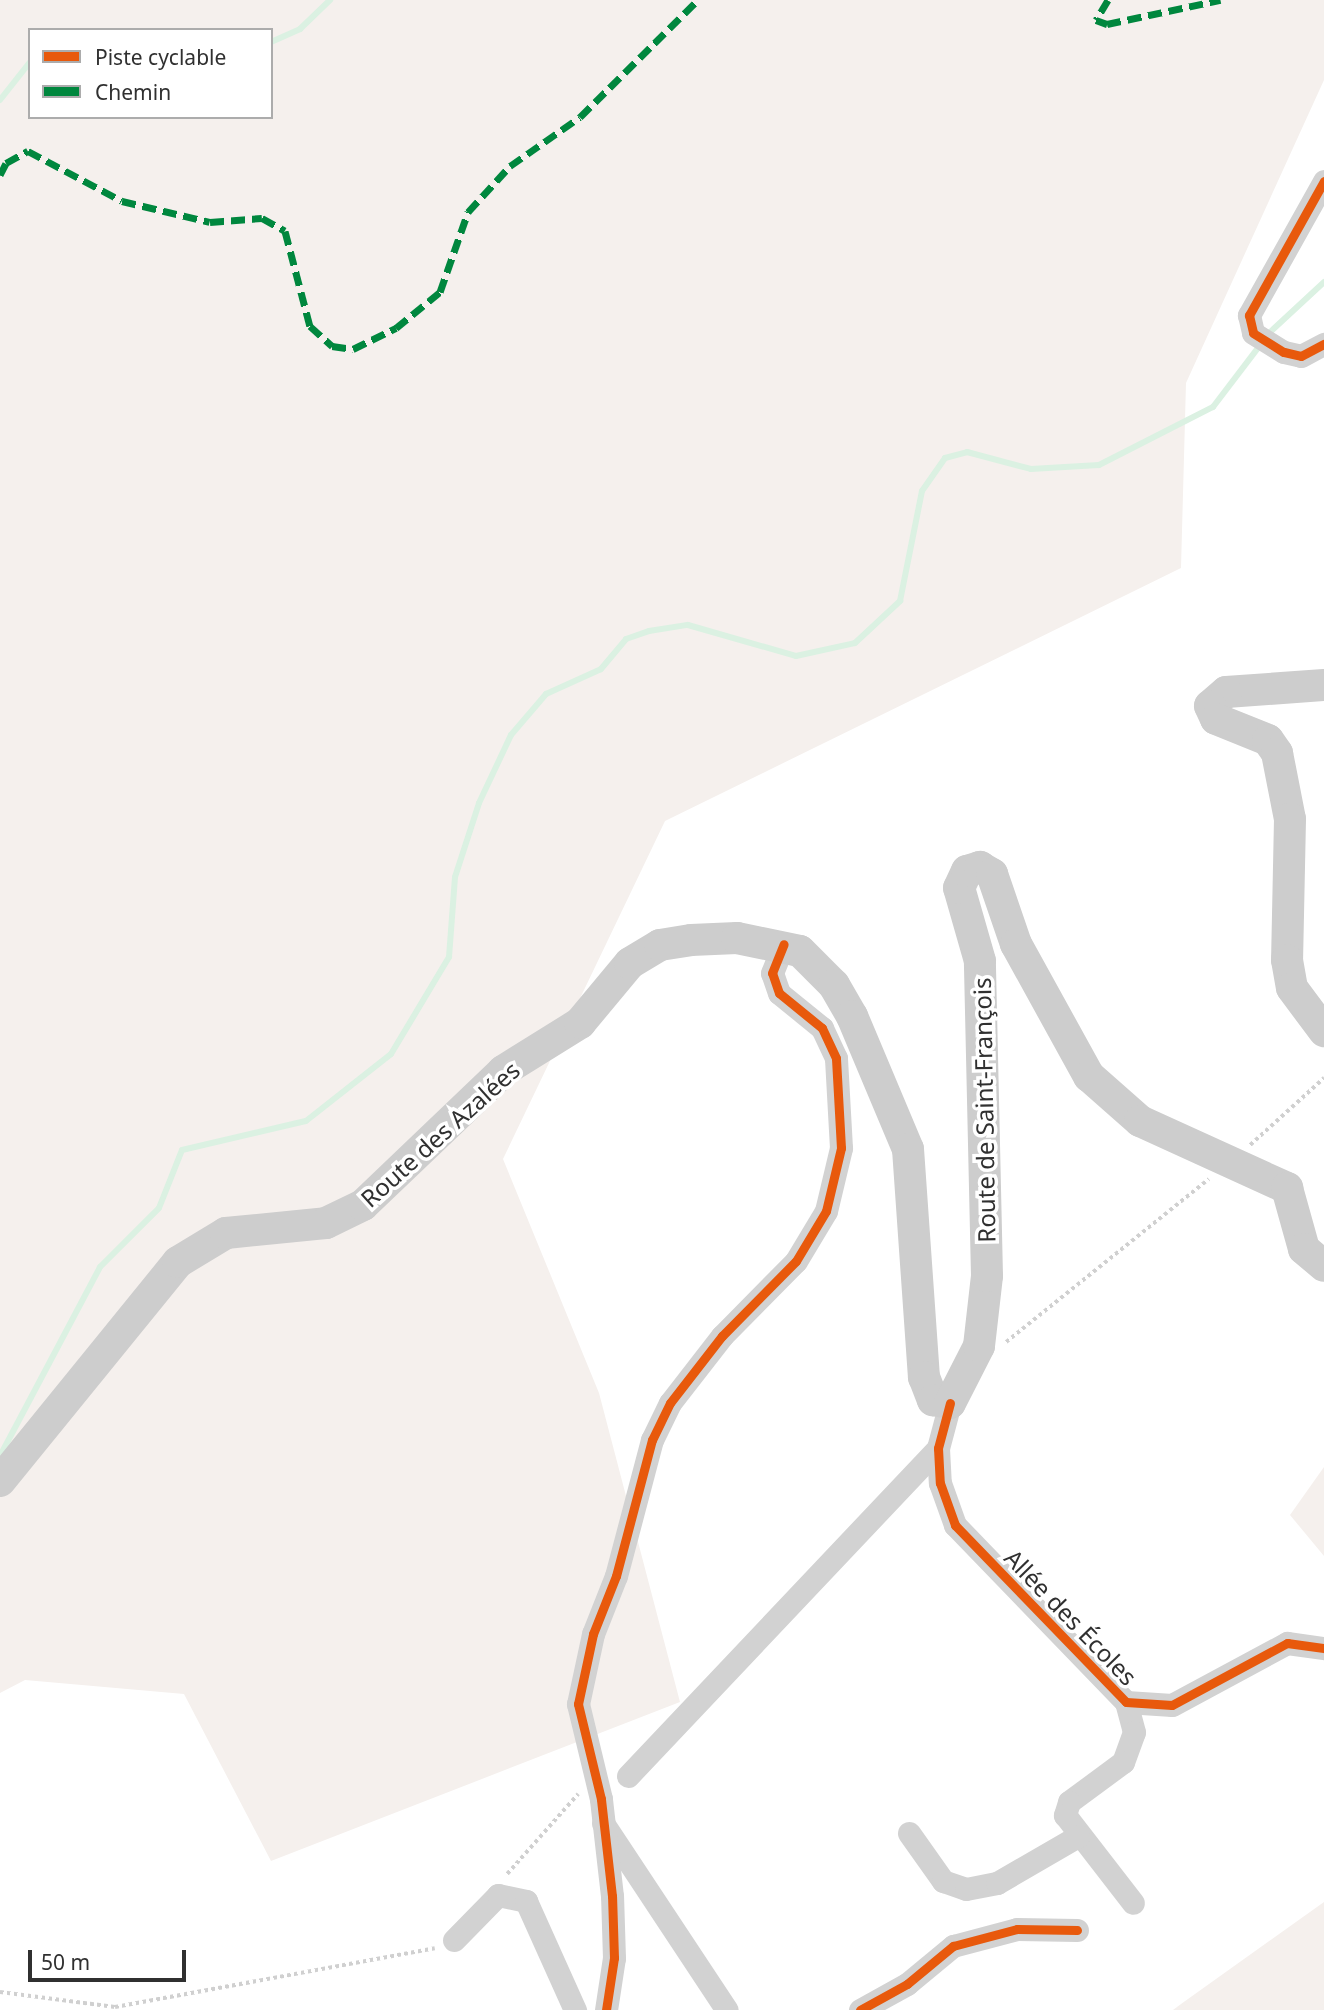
<!DOCTYPE html>
<html>
<head>
<meta charset="utf-8">
<style>
	body { margin:0 }
	#map { position:relative; width:1324px; height:2010px; overflow:hidden; background:#fff; font-family:"Noto Sans",sans-serif }
	div>[style] { position:absolute }
	.green>* { inset:0; background:#f5f0ed }
	.stream>* { height:6px; margin:-3px; padding:0 3px; transform-origin:3px; border-radius:3px; background:#dbf1e2 }
	.path>* { height:3.5px; margin-top:-1.75px; transform-origin:0; background:repeating-linear-gradient(90deg,#d0d0d0 0 3.5px,transparent 0 7px) }
	.minor>* { height:23px; margin:-11.5px; padding:0 11.5px; transform-origin:11.5px; border-radius:11.5px; background:#d2d2d2 }
	.secondary>* { height:32px; margin:-16px; padding:0 16px; transform-origin:16px; border-radius:16px; background:#cdcdcd }
	.quiet>* { height:7px; margin-top:-3.5px; transform-origin:0; background:repeating-linear-gradient(90deg,#00873e 0 14px,transparent 0 21px) }
	.cycleway>* { height:9px; margin:-4.5px; padding:0 4.5px; transform-origin:4.5px; border-radius:4.5px; background:#e8590c }
	span { translate:-50% -50%; white-space:nowrap; text-align:center; line-height:1.15; -webkit-text-stroke:7px #fff; paint-order:stroke }
	.street-label { font-size:24px; color:#303030 }
	.legend { position:absolute; left:28px; top:28px; width:245px; height:91px; box-sizing:border-box; background:#fff; border:2px solid #acacac; margin:0; padding:9px 12px; list-style:none; font-size:21px; color:#303030 }
	.legend li { display:flex; align-items:center; gap:14px; height:35px }
	.legend b { width:35px; border:2px solid #acacac }
	.scale { position:absolute; left:28px; top:1950px; width:158px; height:32px; box-sizing:border-box; border:4px solid #303030; border-top:0; padding-left:9px; font-size:21px; line-height:24px; white-space:nowrap; color:#303030; -webkit-text-stroke:5px #fff; paint-order:stroke }
</style>
</head>
<body>
<div id="map">
	<div class="green">
		<i style="clip-path:polygon(evenodd,0 0,1324px 0,1324px 80px,1186px 383px,1181px 568px,665px 821px,503px 1159px,599px 1393px,680px 1702px,271px 1861px,184px 1694px,25px 1680px,0 1693px,0 0,30px 30px,271px 30px,271px 117px,30px 117px,30px 30px)"></i>
		<i style="clip-path:polygon(1324px 1467px,1324px 1556px,1290px 1515px)"></i>
		<i style="clip-path:polygon(1324px 1902px,1324px 2010px,1173px 2010px,1181px 2004px)"></i>
	</div>
	<div class="stream">
		<i style="left:271px;top:42px;width:32px;rotate:-24deg"></i>
		<i style="left:300px;top:29px;width:42px;rotate:-44deg"></i>
		<i style="left:0;top:100px;width:48px;rotate:-51.7deg"></i>
		<i style="left:1267px;top:335px;width:78px;rotate:-42.9deg"></i>
		<i style="left:0;top:1456px;width:214px;rotate:-62.1deg"></i>
		<i style="left:100px;top:1267px;width:83px;rotate:-45deg"></i>
		<i style="left:159px;top:1208px;width:62px;rotate:-68.4deg"></i>
		<i style="left:182px;top:1150px;width:127px;rotate:-13.2deg"></i>
		<i style="left:306px;top:1121px;width:108px;rotate:-38.2deg"></i>
		<i style="left:391px;top:1054px;width:113px;rotate:-59.1deg"></i>
		<i style="left:449px;top:957px;width:80px;rotate:-85.7deg"></i>
		<i style="left:455px;top:877px;width:78px;rotate:-72deg"></i>
		<i style="left:479px;top:803px;width:75px;rotate:-64.8deg"></i>
		<i style="left:511px;top:735px;width:54px;rotate:-49.5deg"></i>
		<i style="left:546px;top:694px;width:60px;rotate:-24.4deg"></i>
		<i style="left:601px;top:669px;width:39px;rotate:-50deg"></i>
		<i style="left:626px;top:639px;width:24px;rotate:-19deg"></i>
		<i style="left:649px;top:631px;width:39px;rotate:-9deg"></i>
		<i style="left:688px;top:625px;width:112px;rotate:16deg"></i>
		<i style="left:796px;top:656px;width:60px;rotate:-12.4deg"></i>
		<i style="left:855px;top:643px;width:62px;rotate:-43deg"></i>
		<i style="left:900px;top:601px;width:112px;rotate:-78.7deg"></i>
		<i style="left:922px;top:491px;width:40px;rotate:-55.1deg"></i>
		<i style="left:945px;top:458px;width:23px;rotate:-15deg"></i>
		<i style="left:967px;top:452px;width:66px;rotate:14.9deg"></i>
		<i style="left:1031px;top:469px;width:68px;rotate:-3.4deg"></i>
		<i style="left:1099px;top:465px;width:128px;rotate:-27deg"></i>
		<i style="left:1213px;top:407px;width:79px;rotate:-52.7deg"></i>
	</div>
	<div class="path">
		<i style="left:1250px;top:1145px;width:100px;rotate:-42.2deg"></i>
		<i style="left:1006px;top:1342px;width:260px;rotate:-38.8deg"></i>
		<i style="left:507px;top:1874px;width:107px;rotate:-48.4deg"></i>
		<i style="left:0;top:1992px;width:116px;rotate:7.4deg"></i>
		<i style="left:115px;top:2007px;width:325px;rotate:-10.4deg"></i>
	</div>
	<div class="minor">
		<i style="left:1324px;top:181px;width:154px;rotate:119.2deg"></i>
		<i style="left:1249px;top:315px;width:18px;rotate:77deg"></i>
		<i style="left:1253px;top:333px;width:36px;rotate:32deg"></i>
		<i style="left:1284px;top:352px;width:17px;rotate:13deg"></i>
		<i style="left:1301px;top:356px;width:26px;rotate:-28deg"></i>
		<i style="left:950px;top:1403px;width:47px;rotate:104.9deg"></i>
		<i style="left:938px;top:1448px;width:35px;rotate:87deg"></i>
		<i style="left:940px;top:1483px;width:45px;rotate:70.3deg"></i>
		<i style="left:955px;top:1525px;width:246px;rotate:46deg"></i>
		<i style="left:1126px;top:1702px;width:46px;rotate:3.7deg"></i>
		<i style="left:1172px;top:1705px;width:131px;rotate:-28.3deg"></i>
		<i style="left:1287px;top:1643px;width:37px;rotate:8deg"></i>
		<i style="left:1126px;top:1702px;width:31px;rotate:75deg"></i>
		<i style="left:1134px;top:1732px;width:32px;rotate:110deg"></i>
		<i style="left:1123px;top:1762px;width:67px;rotate:143.5deg"></i>
		<i style="left:1069px;top:1802px;width:14px;rotate:107deg"></i>
		<i style="left:1065px;top:1815px;width:111px;rotate:52.3deg"></i>
		<i style="left:628px;top:1776px;width:451px;rotate:-46.6deg"></i>
		<i style="left:603px;top:1823px;width:224px;rotate:56.5deg"></i>
		<i style="left:909px;top:1833px;width:59px;rotate:54.7deg"></i>
		<i style="left:943px;top:1881px;width:24px;rotate:19deg"></i>
		<i style="left:966px;top:1889px;width:32px;rotate:-11deg"></i>
		<i style="left:997px;top:1883px;width:94px;rotate:-30.1deg"></i>
		<i style="left:454px;top:1940px;width:63px;rotate:-45.6deg"></i>
		<i style="left:498px;top:1895px;width:29px;rotate:12deg"></i>
		<i style="left:526px;top:1901px;width:120px;rotate:65.8deg"></i>
		<i style="left:606px;top:2010px;width:53px;rotate:-81.3deg"></i>
		<i style="left:614px;top:1958px;width:62px;rotate:-91.8deg"></i>
		<i style="left:612px;top:1896px;width:98px;rotate:-96.5deg"></i>
		<i style="left:601px;top:1799px;width:98px;rotate:-103.6deg"></i>
		<i style="left:578px;top:1704px;width:72px;rotate:-77.9deg"></i>
		<i style="left:593px;top:1634px;width:62px;rotate:-68.4deg"></i>
		<i style="left:616px;top:1576px;width:141px;rotate:-75.2deg"></i>
		<i style="left:652px;top:1440px;width:41px;rotate:-64.1deg"></i>
		<i style="left:670px;top:1403px;width:85px;rotate:-52.2deg"></i>
		<i style="left:722px;top:1336px;width:105px;rotate:-45.4deg"></i>
		<i style="left:796px;top:1261px;width:58px;rotate:-59deg"></i>
		<i style="left:826px;top:1211px;width:65px;rotate:-76.6deg"></i>
		<i style="left:841px;top:1148px;width:90px;rotate:-93.2deg"></i>
		<i style="left:836px;top:1058px;width:33px;rotate:-115deg"></i>
		<i style="left:822px;top:1028px;width:55px;rotate:-140.9deg"></i>
		<i style="left:779px;top:993px;width:21px;rotate:-109deg"></i>
		<i style="left:772px;top:973px;width:31px;rotate:-68deg"></i>
		<i style="left:860px;top:2010px;width:54px;rotate:-29deg"></i>
		<i style="left:907px;top:1984px;width:60px;rotate:-39.6deg"></i>
		<i style="left:953px;top:1946px;width:66px;rotate:-14.9deg"></i>
		<i style="left:1017px;top:1929px;width:60px;rotate:1deg"></i>
	</div>
	<div class="secondary">
		<i style="left:1324px;top:685px;width:98px;rotate:175.9deg"></i>
		<i style="left:1226px;top:692px;width:21px;rotate:139deg"></i>
		<i style="left:1210px;top:706px;width:14px;rotate:65deg"></i>
		<i style="left:1216px;top:719px;width:56px;rotate:22deg"></i>
		<i style="left:1268px;top:740px;width:16px;rotate:55deg"></i>
		<i style="left:1277px;top:753px;width:67px;rotate:78.9deg"></i>
		<i style="left:1290px;top:819px;width:141px;rotate:91.2deg"></i>
		<i style="left:1287px;top:960px;width:28px;rotate:80deg"></i>
		<i style="left:1292px;top:988px;width:54px;rotate:53.3deg"></i>
		<i style="left:0;top:1481px;width:282px;rotate:-50.9deg"></i>
		<i style="left:178px;top:1262px;width:56px;rotate:-31.1deg"></i>
		<i style="left:226px;top:1233px;width:100px;rotate:-5.7deg"></i>
		<i style="left:326px;top:1223px;width:41px;rotate:-25.9deg"></i>
		<i style="left:363px;top:1205px;width:194px;rotate:-43.7deg"></i>
		<i style="left:503px;top:1071px;width:91px;rotate:-31.9deg"></i>
		<i style="left:580px;top:1023px;width:78px;rotate:-50.2deg"></i>
		<i style="left:630px;top:963px;width:35px;rotate:-31deg"></i>
		<i style="left:660px;top:945px;width:31px;rotate:-9deg"></i>
		<i style="left:691px;top:940px;width:46px;rotate:-2.5deg"></i>
		<i style="left:737px;top:938px;width:64px;rotate:11.7deg"></i>
		<i style="left:800px;top:951px;width:48px;rotate:45deg"></i>
		<i style="left:834px;top:985px;width:36px;rotate:60deg"></i>
		<i style="left:852px;top:1016px;width:144px;rotate:67.2deg"></i>
		<i style="left:908px;top:1149px;width:229px;rotate:86deg"></i>
		<i style="left:924px;top:1377px;width:25px;rotate:69deg"></i>
		<i style="left:933px;top:1400px;width:17px;rotate:10deg"></i>
		<i style="left:950px;top:1403px;width:64px;rotate:-63deg"></i>
		<i style="left:979px;top:1346px;width:70px;rotate:-83.5deg"></i>
		<i style="left:987px;top:1276px;width:315px;rotate:-91.3deg"></i>
		<i style="left:980px;top:961px;width:76px;rotate:-106deg"></i>
		<i style="left:959px;top:888px;width:19px;rotate:-65deg"></i>
		<i style="left:967px;top:871px;width:14px;rotate:-17deg"></i>
		<i style="left:980px;top:867px;width:14px;rotate:30deg"></i>
		<i style="left:992px;top:874px;width:74px;rotate:71.1deg"></i>
		<i style="left:1016px;top:944px;width:151px;rotate:61.1deg"></i>
		<i style="left:1089px;top:1076px;width:68px;rotate:41.4deg"></i>
		<i style="left:1140px;top:1121px;width:162px;rotate:24.5deg"></i>
		<i style="left:1287px;top:1188px;width:63px;rotate:74.4deg"></i>
		<i style="left:1304px;top:1249px;width:26px;rotate:40deg"></i>
	</div>
	<div class="quiet">
		<i style="left:1108px;top:0;width:23px;rotate:121deg"></i>
		<i style="left:1096px;top:20px;width:12px;rotate:20deg"></i>
		<i style="left:1107px;top:24px;width:116px;rotate:-12deg"></i>
		<i style="left:0;top:175px;width:13px;rotate:-63deg"></i>
		<i style="left:6px;top:163px;width:25px;rotate:-29deg"></i>
		<i style="left:28px;top:151px;width:106px;rotate:28deg"></i>
		<i style="left:122px;top:201px;width:90px;rotate:13.4deg"></i>
		<i style="left:210px;top:222px;width:52px;rotate:-4.4deg"></i>
		<i style="left:262px;top:218px;width:26px;rotate:29deg"></i>
		<i style="left:285px;top:231px;width:98px;rotate:75.3deg"></i>
		<i style="left:310px;top:326px;width:30px;rotate:42deg"></i>
		<i style="left:332px;top:346px;width:21px;rotate:8deg"></i>
		<i style="left:353px;top:349px;width:48px;rotate:-26deg"></i>
		<i style="left:396px;top:328px;width:57px;rotate:-39.3deg"></i>
		<i style="left:440px;top:292px;width:85px;rotate:-70.7deg"></i>
		<i style="left:468px;top:212px;width:62px;rotate:-47.6deg"></i>
		<i style="left:510px;top:166px;width:85px;rotate:-35deg"></i>
		<i style="left:580px;top:117px;width:166px;rotate:-44.8deg"></i>
	</div>
	<div class="cycleway">
		<i style="left:1324px;top:181px;width:154px;rotate:119.2deg"></i>
		<i style="left:1249px;top:315px;width:18px;rotate:77deg"></i>
		<i style="left:1253px;top:333px;width:36px;rotate:32deg"></i>
		<i style="left:1284px;top:352px;width:17px;rotate:13deg"></i>
		<i style="left:1301px;top:356px;width:26px;rotate:-28deg"></i>
		<i style="left:950px;top:1403px;width:47px;rotate:104.9deg"></i>
		<i style="left:938px;top:1448px;width:35px;rotate:87deg"></i>
		<i style="left:940px;top:1483px;width:45px;rotate:70.3deg"></i>
		<i style="left:955px;top:1525px;width:246px;rotate:46deg"></i>
		<i style="left:1126px;top:1702px;width:46px;rotate:3.7deg"></i>
		<i style="left:1172px;top:1705px;width:131px;rotate:-28.3deg"></i>
		<i style="left:1287px;top:1643px;width:37px;rotate:8deg"></i>
		<i style="left:606px;top:2010px;width:53px;rotate:-81.3deg"></i>
		<i style="left:614px;top:1958px;width:62px;rotate:-91.8deg"></i>
		<i style="left:612px;top:1896px;width:98px;rotate:-96.5deg"></i>
		<i style="left:601px;top:1799px;width:98px;rotate:-103.6deg"></i>
		<i style="left:578px;top:1704px;width:72px;rotate:-77.9deg"></i>
		<i style="left:593px;top:1634px;width:62px;rotate:-68.4deg"></i>
		<i style="left:616px;top:1576px;width:141px;rotate:-75.2deg"></i>
		<i style="left:652px;top:1440px;width:41px;rotate:-64.1deg"></i>
		<i style="left:670px;top:1403px;width:85px;rotate:-52.2deg"></i>
		<i style="left:722px;top:1336px;width:105px;rotate:-45.4deg"></i>
		<i style="left:796px;top:1261px;width:58px;rotate:-59deg"></i>
		<i style="left:826px;top:1211px;width:65px;rotate:-76.6deg"></i>
		<i style="left:841px;top:1148px;width:90px;rotate:-93.2deg"></i>
		<i style="left:836px;top:1058px;width:33px;rotate:-115deg"></i>
		<i style="left:822px;top:1028px;width:55px;rotate:-140.9deg"></i>
		<i style="left:779px;top:993px;width:21px;rotate:-109deg"></i>
		<i style="left:772px;top:973px;width:31px;rotate:-68deg"></i>
		<i style="left:860px;top:2010px;width:54px;rotate:-29deg"></i>
		<i style="left:907px;top:1984px;width:60px;rotate:-39.6deg"></i>
		<i style="left:953px;top:1946px;width:66px;rotate:-14.9deg"></i>
		<i style="left:1017px;top:1929px;width:60px;rotate:1deg"></i>
	</div>
	<div class="street-label">
		<span style="left:984px;top:1110px;rotate:-91deg">Route de Saint-François</span>
		<span style="left:440px;top:1134px;rotate:-42deg">Route des Azalées</span>
		<span style="left:1071px;top:1617px;rotate:46deg">Allée des Écoles</span>
	</div>
	<ul class="legend">
	<li><b style="height:9px;background:#e8590c"></b>Piste cyclable</li>
	<li><b style="height:9px;background:#00873e"></b>Chemin</li>
	</ul>
	<div class="scale">50 m</div>
</div>
</body>
</html>
